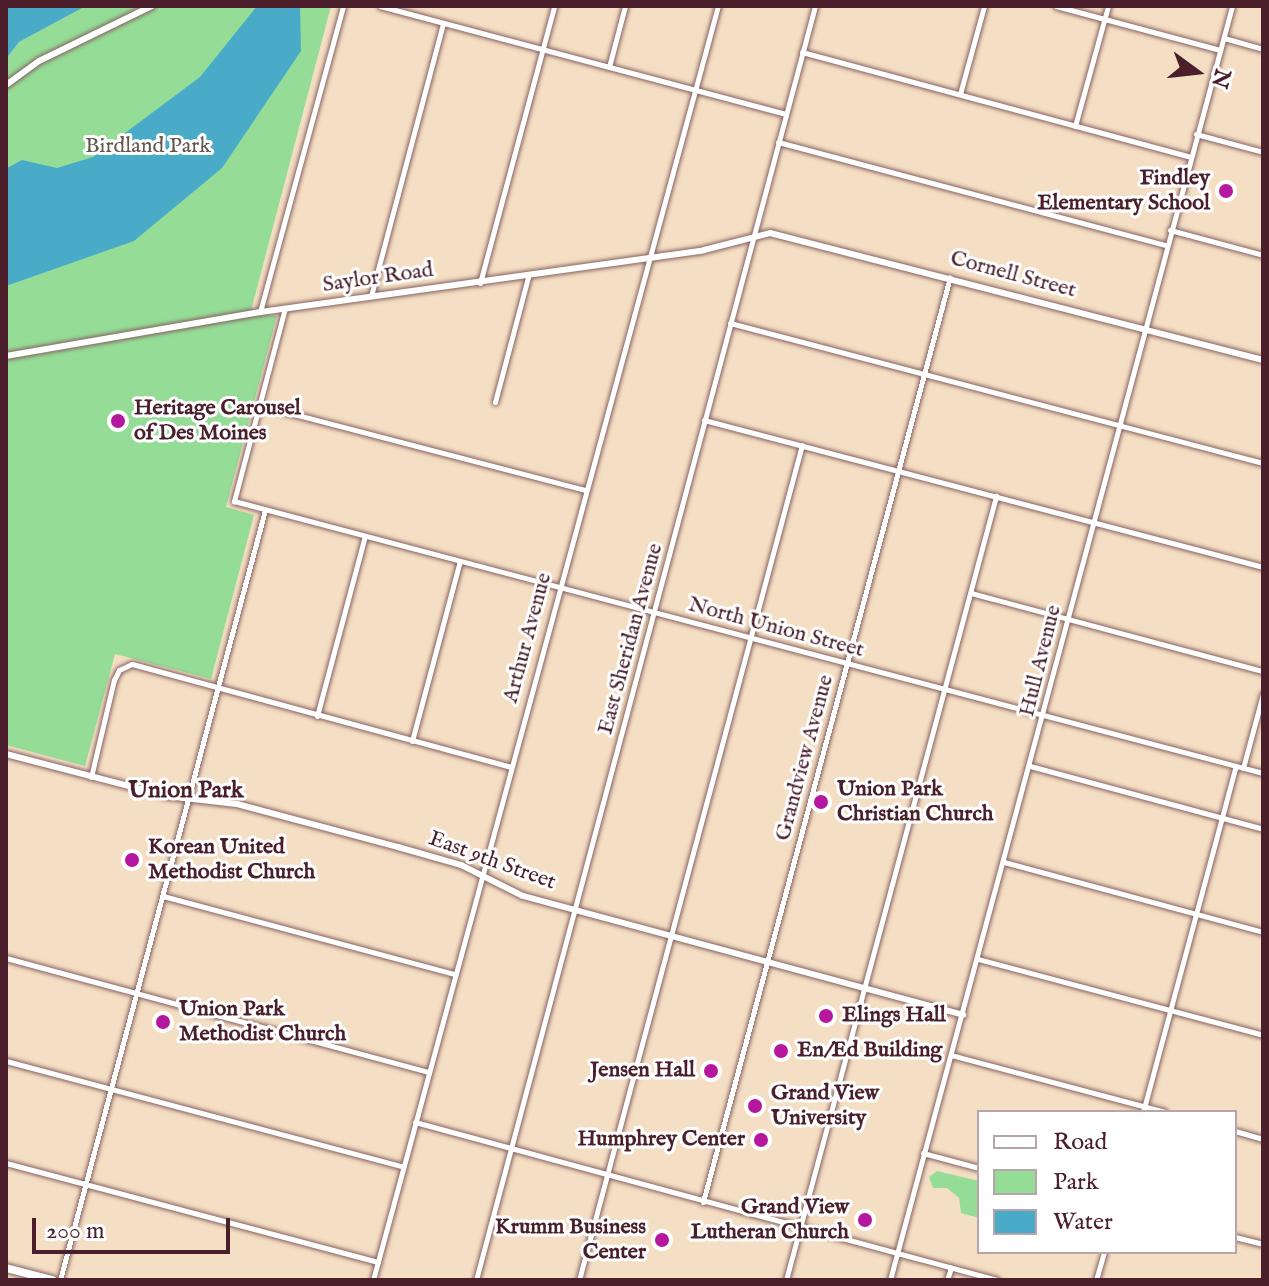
<!DOCTYPE html>
<html>
<head>
<meta charset="utf-8">
<style>
	body { margin:0 }
	#map { position:relative; width:1269px; height:1286px; overflow:hidden; background:#f5dfc4; font-family:"IM FELL English",serif }
	div>[style] { position:absolute }
	.green>* { inset:0; background:#95dd97 }
	.water>* { inset:0; background:#49abc8 }
	.roads { filter:drop-shadow(0 0 2px #866261) drop-shadow(0 0 2px #866261) }
	.minor>* { height:5px; margin:-2.5px; padding:0 2.5px; transform-origin:2.5px; border-radius:2.5px; background:#fff }
	.tertiary>* { height:6px; margin:-3px; padding:0 3px; transform-origin:3px; border-radius:3px; background:#fff }
	.primary>* { height:8px; margin:-4px; padding:0 4px; transform-origin:4px; border-radius:4px; background:#fff }
	.dots>* { width:22px; height:22px; translate:-50% -50%; box-sizing:border-box; border:4px solid #fff; border-radius:50% }
	span { translate:-50% -50%; white-space:nowrap; text-align:center; line-height:1.15; -webkit-text-stroke:6px #fff; paint-order:stroke }
	.park-label { font-size:22px; color:#60584b }
	.poi-label { font-size:22px; color:#4a1f2b; font-weight:700 }
	.right { translate:-100% -50%; text-align:right }
	.left { translate:0 -50%; text-align:left }
	.street-label { font-size:22px; color:#4a1f2b }
	.neighbourhood-label { font-size:24px; color:#4a1f2b; font-weight:700 }
	.frame { position:absolute; inset:0; border:8px solid #4a1f2b; pointer-events:none }
	.legend { position:absolute; left:977px; top:1110px; width:260px; height:144px; box-sizing:border-box; background:#fff; border:2px solid #b7a5aa; margin:0; padding:10px 14px; list-style:none; font-size:24px; color:#4a1f2b }
	.legend li { display:flex; align-items:center; gap:16px; height:40px }
	.legend b { width:40px; border:2px solid #b7a5aa }
	.north { position:absolute; left:1157px; top:32px; width:80px; height:80px; -webkit-text-stroke:6px #fff; paint-order:stroke; rotate:105deg; font-size:22px; font-weight:700; line-height:32px; text-align:center; color:#4a1f2b }
	.north::after { content:''; display:block; margin:auto; width:28px; height:36px; background:#4a1f2b; clip-path:polygon(50% 0,100% 100%,50% 72%,0 100%) }
	.scale { position:absolute; left:32px; top:1218px; width:198px; height:36px; box-sizing:border-box; border:4px solid #4a1f2b; border-top:0; padding-left:10px; font-size:24px; line-height:28px; white-space:nowrap; color:#4a1f2b; -webkit-text-stroke:6px #fff; paint-order:stroke }
</style>
</head>
<body>
<div id="map">
	<div class="green">
		<i style="clip-path:polygon(86px 6px,331px 6px,252px 307px,253px 313px,277px 316px,226px 507px,254px 515px,211px 679px,115px 654px,85px 766px,6px 745px,6px 59px,19px 42px)"></i>
		<i style="clip-path:polygon(937px 1171px,979px 1181px,979px 1218px,961px 1213px,959px 1198px,947px 1188px,933px 1188px,929px 1177px)"></i>
	</div>
	<div class="water">
		<i style="clip-path:polygon(6px 6px,86px 6px,19px 42px,6px 59px)"></i>
		<i style="clip-path:polygon(257px 6px,300px 6px,301px 51px,222px 168px,134px 241px,6px 286px,7px 168px,22px 160px,57px 168px,93px 157px,200px 77px)"></i>
	</div>
	<div class="roads">
		<div class="minor">
			<i style="left:380px;top:6px;width:420px;rotate:14.9deg"></i>
			<i style="left:1056px;top:6px;width:170px;rotate:15deg"></i>
			<i style="left:1224px;top:38px;width:41px;rotate:15.8deg"></i>
			<i style="left:802px;top:52px;width:402px;rotate:15.1deg"></i>
			<i style="left:609px;top:67px;width:63px;rotate:-75.3deg"></i>
			<i style="left:960px;top:94px;width:91px;rotate:-74.7deg"></i>
			<i style="left:1075px;top:126px;width:124px;rotate:-74.6deg"></i>
			<i style="left:1196px;top:134px;width:69px;rotate:15deg"></i>
			<i style="left:778px;top:142px;width:401px;rotate:14.9deg"></i>
			<i style="left:1170px;top:230px;width:96px;rotate:15deg"></i>
			<i style="left:480px;top:283px;width:287px;rotate:-75deg"></i>
			<i style="left:371px;top:296px;width:282px;rotate:-75.2deg"></i>
			<i style="left:285px;top:308px;width:200px;rotate:104.8deg"></i>
			<i style="left:234px;top:501px;width:1064px;rotate:14.81deg"></i>
			<i style="left:260px;top:312px;width:317px;rotate:-74.8deg"></i>
			<i style="left:730px;top:323px;width:551px;rotate:14.72deg"></i>
			<i style="left:495px;top:402px;width:129px;rotate:-75.2deg"></i>
			<i style="left:259px;top:405px;width:337px;rotate:14.6deg"></i>
			<i style="left:704px;top:420px;width:578px;rotate:14.73deg"></i>
			<i style="left:971px;top:593px;width:302px;rotate:15deg"></i>
			<i style="left:317px;top:716px;width:186px;rotate:-75.1deg"></i>
			<i style="left:412px;top:741px;width:186px;rotate:-75.1deg"></i>
			<i style="left:1030px;top:766px;width:241px;rotate:15.1deg"></i>
			<i style="left:1243px;top:768px;width:77px;rotate:-74.9deg"></i>
			<i style="left:91px;top:777px;width:100px;rotate:-76.7deg"></i>
			<i style="left:114px;top:680px;width:11px;rotate:-63deg"></i>
			<i style="left:119px;top:670px;width:14px;rotate:-25deg"></i>
			<i style="left:132px;top:664px;width:392px;rotate:15.2deg"></i>
			<i style="left:1004px;top:862px;width:268px;rotate:15.1deg"></i>
			<i style="left:163px;top:896px;width:302px;rotate:15deg"></i>
			<i style="left:6px;top:958px;width:437px;rotate:15.1deg"></i>
			<i style="left:978px;top:959px;width:295px;rotate:14.9deg"></i>
			<i style="left:951px;top:1055px;width:221px;rotate:14.9deg"></i>
			<i style="left:6px;top:1061px;width:411px;rotate:14.9deg"></i>
			<i style="left:1143px;top:1112px;width:358px;rotate:-75deg"></i>
			<i style="left:415px;top:1122px;width:603px;rotate:15.19deg"></i>
			<i style="left:1235px;top:1131px;width:29px;rotate:16deg"></i>
			<i style="left:923px;top:1153px;width:58px;rotate:15deg"></i>
			<i style="left:6px;top:1163px;width:385px;rotate:14.9deg"></i>
			<i style="left:703px;top:1202px;width:957px;rotate:-75.05deg"></i>
			<i style="left:1235px;top:1237px;width:29px;rotate:14deg"></i>
			<i style="left:60px;top:1280px;width:797px;rotate:-75.09deg"></i>
			<i style="left:373px;top:1280px;width:1320px;rotate:-74.85deg"></i>
			<i style="left:476px;top:1280px;width:1318px;rotate:-75.1deg"></i>
			<i style="left:579px;top:1280px;width:864px;rotate:-75.05deg"></i>
			<i style="left:786px;top:1280px;width:812px;rotate:-75deg"></i>
			<i style="left:890px;top:1280px;width:1319px;rotate:-74.97deg"></i>
			<i style="left:947px;top:1280px;width:13px;rotate:-72deg"></i>
			<i style="left:1096px;top:1280px;width:29px;rotate:-74deg"></i>
		</div>
		<div class="tertiary">
			<i style="left:6px;top:85px;width:41px;rotate:-36deg"></i>
			<i style="left:39px;top:61px;width:126px;rotate:-26deg"></i>
			<i style="left:6px;top:356px;width:258px;rotate:-9.8deg"></i>
			<i style="left:260px;top:312px;width:448px;rotate:-7.9deg"></i>
			<i style="left:704px;top:250px;width:68px;rotate:-14.4deg"></i>
			<i style="left:770px;top:233px;width:509px;rotate:14.45deg"></i>
			<i style="left:6px;top:754px;width:166px;rotate:14.6deg"></i>
			<i style="left:167px;top:796px;width:70px;rotate:6.5deg"></i>
			<i style="left:237px;top:804px;width:167px;rotate:15deg"></i>
			<i style="left:398px;top:847px;width:66px;rotate:15.9deg"></i>
			<i style="left:461px;top:865px;width:69px;rotate:26.6deg"></i>
			<i style="left:523px;top:896px;width:456px;rotate:15.1deg"></i>
		</div>
		<div class="primary">
			<i style="left:6px;top:1268px;width:48px;rotate:14.6deg"></i>
		</div>
	</div>
	<div class="dots">
		<i style="left:1226px;top:191px;background:#b5179e"></i>
		<i style="left:118px;top:421px;background:#b5179e"></i>
		<i style="left:821px;top:802px;background:#b5179e"></i>
		<i style="left:132px;top:860px;background:#b5179e"></i>
		<i style="left:826px;top:1016px;background:#b5179e"></i>
		<i style="left:163px;top:1022px;background:#b5179e"></i>
		<i style="left:781px;top:1051px;background:#b5179e"></i>
		<i style="left:711px;top:1071px;background:#b5179e"></i>
		<i style="left:755px;top:1106px;background:#b5179e"></i>
		<i style="left:761px;top:1140px;background:#b5179e"></i>
		<i style="left:865px;top:1220px;background:#b5179e"></i>
		<i style="left:662px;top:1240px;background:#b5179e"></i>
	</div>
	<div class="park-label">
		<span style="left:148px;top:147px">Birdland Park</span>
	</div>
	<div class="poi-label">
		<span class="right" style="left:1210px;top:191px">Findley<br>Elementary School</span>
		<span class="left" style="left:134px;top:421px">Heritage Carousel<br>of Des Moines</span>
		<span class="left" style="left:837px;top:802px">Union Park<br>Christian Church</span>
		<span class="left" style="left:148px;top:860px">Korean United<br>Methodist Church</span>
		<span class="left" style="left:179px;top:1022px">Union Park<br>Methodist Church</span>
		<span class="left" style="left:842px;top:1016px">Elings Hall</span>
		<span class="left" style="left:797px;top:1051px">En/Ed Building</span>
		<span class="right" style="left:695px;top:1071px">Jensen Hall</span>
		<span class="left" style="left:771px;top:1106px">Grand View<br>University</span>
		<span class="right" style="left:745px;top:1140px">Humphrey Center</span>
		<span class="right" style="left:849px;top:1220px">Grand View<br>Lutheran Church</span>
		<span class="right" style="left:646px;top:1240px">Krumm Business<br>Center</span>
	</div>
	<div class="street-label">
		<span style="left:1013px;top:275px;rotate:15deg">Cornell Street</span>
		<span style="left:378px;top:278px;rotate:-8deg">Saylor Road</span>
		<span style="left:776px;top:628px;rotate:15deg">North Union Street</span>
		<span style="left:528px;top:638px;rotate:-75deg">Arthur Avenue</span>
		<span style="left:631px;top:639px;rotate:-75deg">East Sheridan Avenue</span>
		<span style="left:1041px;top:661px;rotate:-76deg">Hull Avenue</span>
		<span style="left:805px;top:758px;rotate:-75deg">Grandview Avenue</span>
		<span style="left:492px;top:861px;rotate:20deg">East 9th Street</span>
	</div>
	<div class="neighbourhood-label">
		<span style="left:186px;top:791px">Union Park</span>
	</div>
	<div class="frame"></div>
	<ul class="legend">
	<li><b style="height:10px;background:#fff"></b>Road</li>
	<li><b style="height:22px;background:#95dd97"></b>Park</li>
	<li><b style="height:22px;background:#49abc8"></b>Water</li>
	</ul>
	<div class="north">N</div>
	<div class="scale">200 m</div>
</div>
</body>
</html>
